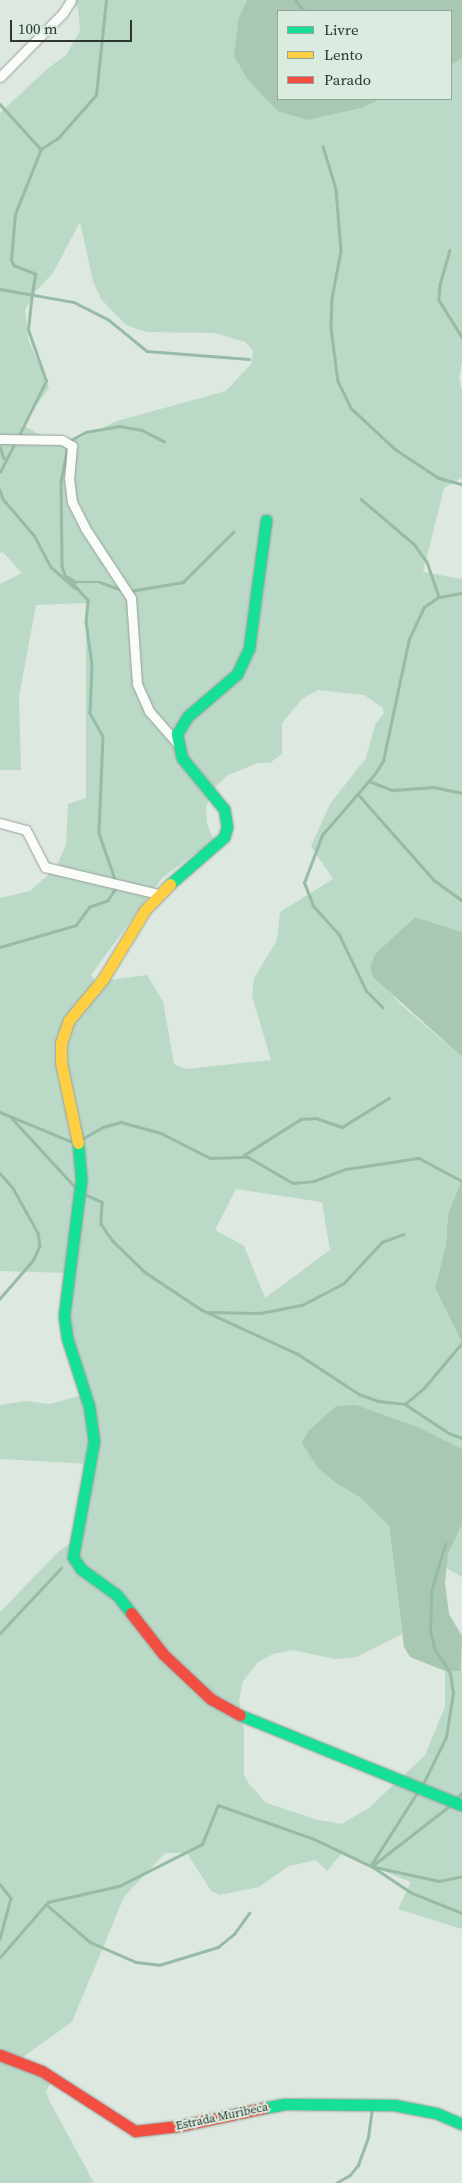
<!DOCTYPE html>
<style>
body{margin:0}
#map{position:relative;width:462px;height:2183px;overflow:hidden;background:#dde8e0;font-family:"Source Serif 4",serif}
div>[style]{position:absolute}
.green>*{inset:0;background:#bad9c6}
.forest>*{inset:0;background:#a9c8b4}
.stream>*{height:2.5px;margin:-1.25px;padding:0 1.25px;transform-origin:1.25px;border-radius:1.25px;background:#97bba4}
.roads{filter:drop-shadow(0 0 1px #98a09b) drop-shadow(0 0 1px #98a09b)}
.street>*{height:9px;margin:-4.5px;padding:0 4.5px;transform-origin:4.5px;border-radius:4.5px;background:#fafcfa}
.fast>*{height:11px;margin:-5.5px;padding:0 5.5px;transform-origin:5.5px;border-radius:5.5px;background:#16e098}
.slow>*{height:11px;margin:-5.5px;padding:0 5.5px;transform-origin:5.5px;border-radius:5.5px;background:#ffcf43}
.jam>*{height:11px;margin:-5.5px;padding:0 5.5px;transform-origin:5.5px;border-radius:5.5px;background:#f24e42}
span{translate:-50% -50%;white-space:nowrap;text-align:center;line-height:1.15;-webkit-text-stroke:4px #d9ecdf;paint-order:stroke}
.street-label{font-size:12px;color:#2e3631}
.legend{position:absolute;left:277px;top:10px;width:175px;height:90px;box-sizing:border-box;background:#d9ecdf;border:1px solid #95a399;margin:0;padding:6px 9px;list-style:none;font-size:15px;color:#2e3631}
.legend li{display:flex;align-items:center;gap:10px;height:25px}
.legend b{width:25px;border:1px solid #95a399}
.scale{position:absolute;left:10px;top:20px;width:122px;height:22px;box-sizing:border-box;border:2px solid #2e3631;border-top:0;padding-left:6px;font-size:15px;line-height:18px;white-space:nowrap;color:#2e3631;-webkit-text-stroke:4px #d9ecdf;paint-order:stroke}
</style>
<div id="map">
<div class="green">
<i style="clip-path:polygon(evenodd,72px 0,247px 0,239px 17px,278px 111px,380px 99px,451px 99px,451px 65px,462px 58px,462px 362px,459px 378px,462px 391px,462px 478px,444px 488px,423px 572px,462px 579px,462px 932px,415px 917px,375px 954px,370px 967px,399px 1003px,462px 1057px,462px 1179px,448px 1214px,446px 1244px,435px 1288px,462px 1343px,462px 1449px,420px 1428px,336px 1406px,309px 1430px,337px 1484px,360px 1497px,389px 1526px,402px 1634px,357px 1657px,335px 1659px,293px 1650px,273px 1654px,258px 1662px,243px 1681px,239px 1701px,244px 1729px,244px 1775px,249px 1784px,266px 1803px,318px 1820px,342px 1824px,369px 1808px,425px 1755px,445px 1707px,445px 1671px,462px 1670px,462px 1929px,398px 1909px,411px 1882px,341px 1854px,327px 1871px,316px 1860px,289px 1866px,259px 1887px,220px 1895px,211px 1891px,187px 1853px,165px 1853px,124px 1897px,72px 2022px,17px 2061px,52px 2080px,46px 2091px,50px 2102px,94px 2183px,0 2183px,0 1612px,58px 1552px,73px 1541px,90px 1464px,0 1459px,0 1405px,25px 1401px,50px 1404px,82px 1395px,87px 1381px,68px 1333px,70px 1273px,0 1271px,0 898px,30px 891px,56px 868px,66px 844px,68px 804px,86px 798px,86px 603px,36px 605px,19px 697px,21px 770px,0 770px,0 584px,22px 573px,3px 552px,0 553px,0 113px,47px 69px,66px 55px,80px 31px,78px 8px,72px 0,80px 222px,93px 281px,101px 299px,126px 325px,147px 332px,215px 333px,245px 342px,253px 351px,251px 364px,226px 391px,117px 421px,62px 446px,22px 425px,49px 388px,28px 339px,25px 310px,35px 292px,53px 273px,80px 222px,72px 0,318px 690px,364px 695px,382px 707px,384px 713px,375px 725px,366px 758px,330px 804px,311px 846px,333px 879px,280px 912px,277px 940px,254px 978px,252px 996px,271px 1060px,186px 1069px,174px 1064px,163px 1001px,147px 975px,96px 982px,91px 975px,163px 877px,203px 848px,216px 846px,207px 824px,206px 808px,212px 790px,228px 775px,258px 763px,270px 763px,282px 754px,282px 723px,302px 699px,318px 690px,72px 0,236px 1189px,322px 1202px,330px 1250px,265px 1298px,244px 1246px,215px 1230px,236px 1189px)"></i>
<i style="clip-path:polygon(462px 1525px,462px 1577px,446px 1568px,448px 1554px)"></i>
</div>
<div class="forest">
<i style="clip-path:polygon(247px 0,462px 0,462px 58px,451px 65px,451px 11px,278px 11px,278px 99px,380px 99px,361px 108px,307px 120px,278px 111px,248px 80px,234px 56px,239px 17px)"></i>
<i style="clip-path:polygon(415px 917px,462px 932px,462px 1057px,373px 977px,370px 967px,375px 954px)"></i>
<i style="clip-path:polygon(462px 1179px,462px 1343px,435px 1288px,446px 1244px,448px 1214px)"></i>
<i style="clip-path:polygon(356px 1405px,420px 1428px,462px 1449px,462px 1525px,448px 1554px,445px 1583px,449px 1614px,462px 1636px,461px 1671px,445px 1671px,410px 1657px,404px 1647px,389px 1526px,360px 1497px,337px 1484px,318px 1468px,302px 1443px,309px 1430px,336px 1406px)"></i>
</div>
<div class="stream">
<i style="left:295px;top:0;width:15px;rotate:48deg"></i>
<i style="left:0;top:104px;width:61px;rotate:47.7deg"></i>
<i style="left:323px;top:146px;width:45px;rotate:73.2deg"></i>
<i style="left:336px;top:189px;width:62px;rotate:85.4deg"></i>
<i style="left:341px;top:251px;width:48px;rotate:100.8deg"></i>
<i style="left:332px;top:298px;width:30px;rotate:92deg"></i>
<i style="left:331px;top:328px;width:53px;rotate:82.5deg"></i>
<i style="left:338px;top:381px;width:30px;rotate:64deg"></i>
<i style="left:351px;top:408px;width:60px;rotate:43deg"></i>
<i style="left:395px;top:449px;width:53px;rotate:33.4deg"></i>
<i style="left:439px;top:478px;width:24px;rotate:15deg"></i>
<i style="left:450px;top:250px;width:35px;rotate:106deg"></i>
<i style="left:440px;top:284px;width:16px;rotate:94deg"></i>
<i style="left:439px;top:300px;width:44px;rotate:58.1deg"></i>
<i style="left:0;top:289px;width:75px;rotate:10deg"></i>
<i style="left:74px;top:302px;width:39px;rotate:27deg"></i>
<i style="left:109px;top:320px;width:49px;rotate:39.2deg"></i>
<i style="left:147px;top:351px;width:102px;rotate:4.5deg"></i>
<i style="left:32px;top:294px;width:20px;rotate:-81deg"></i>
<i style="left:35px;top:274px;width:22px;rotate:-159deg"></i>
<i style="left:14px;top:266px;width:7px;rotate:-117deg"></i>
<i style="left:11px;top:260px;width:46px;rotate:-85deg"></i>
<i style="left:15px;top:214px;width:70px;rotate:-68.2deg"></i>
<i style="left:41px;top:149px;width:20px;rotate:-33deg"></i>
<i style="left:58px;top:138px;width:57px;rotate:-48.5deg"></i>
<i style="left:96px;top:95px;width:96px;rotate:-84deg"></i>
<i style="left:18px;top:437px;width:63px;rotate:-63.4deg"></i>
<i style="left:46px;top:381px;width:54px;rotate:-109.4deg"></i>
<i style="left:28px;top:330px;width:36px;rotate:-84deg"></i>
<i style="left:69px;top:441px;width:19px;rotate:-28deg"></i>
<i style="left:86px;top:432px;width:34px;rotate:-10deg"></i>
<i style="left:119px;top:426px;width:23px;rotate:10deg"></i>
<i style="left:142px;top:430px;width:25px;rotate:27deg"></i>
<i style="left:68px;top:446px;width:36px;rotate:101deg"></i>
<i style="left:61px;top:481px;width:85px;rotate:89.3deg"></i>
<i style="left:62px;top:566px;width:9px;rotate:72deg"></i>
<i style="left:65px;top:575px;width:34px;rotate:47deg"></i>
<i style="left:88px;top:600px;width:21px;rotate:95deg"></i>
<i style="left:86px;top:621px;width:44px;rotate:82.2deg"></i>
<i style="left:92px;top:665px;width:48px;rotate:92.4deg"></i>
<i style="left:90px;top:713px;width:26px;rotate:61deg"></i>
<i style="left:103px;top:736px;width:97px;rotate:92.4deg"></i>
<i style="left:99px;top:833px;width:52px;rotate:70.9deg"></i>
<i style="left:0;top:447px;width:12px;rotate:70deg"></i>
<i style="left:0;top:472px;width:34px;rotate:-63deg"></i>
<i style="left:0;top:490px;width:9px;rotate:72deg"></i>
<i style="left:3px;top:499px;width:48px;rotate:49.3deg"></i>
<i style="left:34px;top:535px;width:36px;rotate:62deg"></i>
<i style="left:51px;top:567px;width:32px;rotate:41deg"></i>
<i style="left:361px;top:499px;width:70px;rotate:40.3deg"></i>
<i style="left:414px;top:544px;width:22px;rotate:54deg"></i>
<i style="left:427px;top:562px;width:36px;rotate:71deg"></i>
<i style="left:68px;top:577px;width:9px;rotate:32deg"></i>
<i style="left:76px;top:582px;width:24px"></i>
<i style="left:100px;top:582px;width:23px;rotate:20deg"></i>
<i style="left:130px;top:591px;width:54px;rotate:-9.6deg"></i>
<i style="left:183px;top:582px;width:71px;rotate:-45deg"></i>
<i style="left:369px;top:781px;width:26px;rotate:21deg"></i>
<i style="left:393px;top:790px;width:41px;rotate:-4.2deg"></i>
<i style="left:434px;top:787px;width:29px;rotate:12deg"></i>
<i style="left:358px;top:794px;width:115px;rotate:48.5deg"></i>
<i style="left:434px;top:880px;width:34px;rotate:36deg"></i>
<i style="left:0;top:947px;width:79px;rotate:-16.1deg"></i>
<i style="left:76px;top:925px;width:22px;rotate:-54deg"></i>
<i style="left:89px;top:907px;width:20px;rotate:-20deg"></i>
<i style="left:108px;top:900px;width:15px;rotate:-58deg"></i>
<i style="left:383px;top:1008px;width:24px;rotate:-135deg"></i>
<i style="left:366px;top:991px;width:62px;rotate:-115.7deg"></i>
<i style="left:339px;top:935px;width:39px;rotate:-132deg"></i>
<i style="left:313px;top:906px;width:25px;rotate:-111deg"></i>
<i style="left:304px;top:883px;width:51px;rotate:-69.4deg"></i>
<i style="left:322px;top:835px;width:79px;rotate:-49.1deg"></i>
<i style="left:374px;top:775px;width:17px;rotate:-57deg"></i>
<i style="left:383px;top:761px;width:125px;rotate:-78deg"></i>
<i style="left:409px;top:639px;width:35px;rotate:-65deg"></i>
<i style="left:424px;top:607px;width:18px;rotate:-34deg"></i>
<i style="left:439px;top:597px;width:23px;rotate:-10deg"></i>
<i style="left:0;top:1112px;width:81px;rotate:22.5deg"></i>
<i style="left:11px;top:1117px;width:96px;rotate:47.5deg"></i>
<i style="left:82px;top:1139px;width:24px;rotate:-30deg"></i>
<i style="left:103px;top:1127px;width:19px;rotate:-16deg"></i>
<i style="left:121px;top:1122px;width:41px;rotate:15.4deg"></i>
<i style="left:161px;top:1133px;width:55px;rotate:27deg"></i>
<i style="left:210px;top:1158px;width:38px;rotate:-2deg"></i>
<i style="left:248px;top:1157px;width:52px;rotate:30deg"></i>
<i style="left:293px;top:1183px;width:21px;rotate:-5deg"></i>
<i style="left:314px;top:1181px;width:34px;rotate:-21deg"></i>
<i style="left:346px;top:1169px;width:74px;rotate:-8.6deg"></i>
<i style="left:419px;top:1158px;width:49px;rotate:28.1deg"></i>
<i style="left:244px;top:1155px;width:67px;rotate:-32.3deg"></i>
<i style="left:301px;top:1119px;width:15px;rotate:-4deg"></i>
<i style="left:316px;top:1118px;width:28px;rotate:19deg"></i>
<i style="left:342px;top:1127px;width:55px;rotate:-31.7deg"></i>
<i style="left:0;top:1173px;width:20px;rotate:49deg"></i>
<i style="left:13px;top:1188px;width:51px;rotate:60.9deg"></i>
<i style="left:38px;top:1233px;width:13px;rotate:81deg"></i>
<i style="left:40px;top:1246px;width:17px;rotate:115deg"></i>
<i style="left:33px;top:1261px;width:50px;rotate:131deg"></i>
<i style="left:82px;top:1193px;width:22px;rotate:24deg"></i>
<i style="left:102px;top:1202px;width:22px;rotate:93deg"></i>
<i style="left:101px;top:1224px;width:21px;rotate:55deg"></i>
<i style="left:113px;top:1241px;width:45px;rotate:44.1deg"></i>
<i style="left:145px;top:1272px;width:69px;rotate:33.7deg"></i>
<i style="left:202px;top:1310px;width:106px;rotate:24.6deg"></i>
<i style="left:298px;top:1354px;width:73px;rotate:33.3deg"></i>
<i style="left:359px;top:1394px;width:20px;rotate:20deg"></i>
<i style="left:378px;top:1401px;width:27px;rotate:6deg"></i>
<i style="left:405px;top:1404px;width:53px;rotate:33.4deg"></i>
<i style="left:449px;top:1433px;width:14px;rotate:21deg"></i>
<i style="left:209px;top:1312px;width:51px;rotate:1.1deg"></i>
<i style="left:260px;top:1313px;width:43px;rotate:-10.8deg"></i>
<i style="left:302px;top:1305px;width:47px;rotate:-27.6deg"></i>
<i style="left:344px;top:1283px;width:56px;rotate:-47.2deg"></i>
<i style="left:382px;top:1242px;width:23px;rotate:-20deg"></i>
<i style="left:405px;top:1404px;width:23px;rotate:-40deg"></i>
<i style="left:423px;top:1389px;width:60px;rotate:-49.7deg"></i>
<i style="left:0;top:1633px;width:89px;rotate:-46.8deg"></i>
<i style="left:423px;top:1784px;width:52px;rotate:-63.9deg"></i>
<i style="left:446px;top:1737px;width:45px;rotate:-81deg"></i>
<i style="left:453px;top:1693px;width:20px;rotate:-99deg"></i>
<i style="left:450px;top:1673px;width:30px;rotate:-123deg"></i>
<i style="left:434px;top:1648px;width:19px;rotate:-102deg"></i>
<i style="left:430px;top:1629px;width:37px;rotate:-88deg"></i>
<i style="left:431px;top:1592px;width:50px;rotate:-73.7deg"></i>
<i style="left:457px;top:1798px;width:7px;rotate:-45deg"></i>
<i style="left:371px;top:1865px;width:91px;rotate:-57.5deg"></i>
<i style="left:372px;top:1866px;width:101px;rotate:-37.8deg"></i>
<i style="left:375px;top:1867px;width:66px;rotate:12.3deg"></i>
<i style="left:439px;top:1881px;width:24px;rotate:-12deg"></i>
<i style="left:0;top:1884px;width:18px;rotate:52deg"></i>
<i style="left:11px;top:1898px;width:42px;rotate:105deg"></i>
<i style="left:47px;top:1905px;width:57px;rotate:40.7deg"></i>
<i style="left:90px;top:1942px;width:50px;rotate:23.5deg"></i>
<i style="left:136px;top:1962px;width:23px;rotate:7deg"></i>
<i style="left:159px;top:1965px;width:62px;rotate:-17deg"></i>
<i style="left:218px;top:1947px;width:21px;rotate:-39deg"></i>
<i style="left:234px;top:1934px;width:26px;rotate:-54deg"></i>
<i style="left:0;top:1957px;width:73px;rotate:-48.9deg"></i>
<i style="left:48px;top:1902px;width:73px;rotate:-12.7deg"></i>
<i style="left:119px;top:1886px;width:93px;rotate:-26.8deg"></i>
<i style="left:202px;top:1844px;width:42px;rotate:-67.7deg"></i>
<i style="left:218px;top:1805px;width:102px;rotate:19.5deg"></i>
<i style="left:314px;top:1839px;width:65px;rotate:25.4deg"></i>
<i style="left:373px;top:1867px;width:47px;rotate:33.7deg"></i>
<i style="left:412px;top:1893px;width:54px;rotate:21.8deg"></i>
<i style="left:336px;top:2183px;width:16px;rotate:-30deg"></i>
<i style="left:350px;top:2175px;width:13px;rotate:-51deg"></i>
<i style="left:358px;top:2165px;width:30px;rotate:-70deg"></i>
<i style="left:368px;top:2137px;width:28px;rotate:-82deg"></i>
</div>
<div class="roads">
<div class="street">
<i style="left:0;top:77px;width:90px;rotate:-45.5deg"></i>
<i style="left:63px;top:13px;width:15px;rotate:-58deg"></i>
<i style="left:0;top:439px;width:62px;rotate:0.9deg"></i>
<i style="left:62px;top:440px;width:12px;rotate:31deg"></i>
<i style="left:72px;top:446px;width:32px;rotate:95deg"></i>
<i style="left:69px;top:478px;width:24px;rotate:83deg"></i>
<i style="left:72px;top:502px;width:29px;rotate:63deg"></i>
<i style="left:85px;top:528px;width:84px;rotate:56.7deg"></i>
<i style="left:131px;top:598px;width:86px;rotate:86deg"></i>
<i style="left:137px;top:684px;width:30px;rotate:66deg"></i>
<i style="left:149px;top:711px;width:43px;rotate:48.8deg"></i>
<i style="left:0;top:823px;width:27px;rotate:15deg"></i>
<i style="left:26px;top:830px;width:42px;rotate:62.8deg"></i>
<i style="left:45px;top:867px;width:116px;rotate:13.4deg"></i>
</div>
<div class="fast">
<i style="left:170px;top:884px;width:72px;rotate:-41deg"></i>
<i style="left:224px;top:837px;width:10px;rotate:-73deg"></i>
<i style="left:227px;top:827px;width:18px;rotate:-99deg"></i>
<i style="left:224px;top:809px;width:66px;rotate:-129.5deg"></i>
<i style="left:182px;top:758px;width:25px;rotate:-102deg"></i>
<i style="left:177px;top:734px;width:21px;rotate:-59deg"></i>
<i style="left:188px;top:716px;width:65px;rotate:-40.6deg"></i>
<i style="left:237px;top:674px;width:29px;rotate:-65deg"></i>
<i style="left:249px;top:648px;width:129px;rotate:-82.4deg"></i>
<i style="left:78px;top:1143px;width:38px;rotate:85deg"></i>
<i style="left:81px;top:1181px;width:136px;rotate:97.2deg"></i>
<i style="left:64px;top:1316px;width:22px;rotate:82deg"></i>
<i style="left:67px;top:1338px;width:71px;rotate:72.1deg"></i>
<i style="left:89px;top:1406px;width:35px;rotate:82deg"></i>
<i style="left:94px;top:1441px;width:118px;rotate:100.3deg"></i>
<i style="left:73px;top:1557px;width:14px;rotate:56deg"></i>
<i style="left:81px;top:1569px;width:44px;rotate:35.8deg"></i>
<i style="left:117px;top:1595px;width:23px;rotate:52deg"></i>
<i style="left:240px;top:1715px;width:240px;rotate:22.1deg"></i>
<i style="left:264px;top:2108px;width:21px;rotate:-11deg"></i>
<i style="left:285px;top:2104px;width:109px;rotate:0.5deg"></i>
<i style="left:394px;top:2105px;width:43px;rotate:10.8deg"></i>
<i style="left:436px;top:2113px;width:28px;rotate:23deg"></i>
</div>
<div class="slow">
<i style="left:78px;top:1143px;width:83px;rotate:-101.9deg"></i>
<i style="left:61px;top:1062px;width:19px;rotate:-90deg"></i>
<i style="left:61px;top:1043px;width:24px;rotate:-71deg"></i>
<i style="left:69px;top:1020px;width:53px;rotate:-50.3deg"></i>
<i style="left:103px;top:979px;width:81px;rotate:-58.7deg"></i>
<i style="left:145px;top:910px;width:36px;rotate:-46deg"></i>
</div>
<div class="jam">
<i style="left:131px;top:1613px;width:52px;rotate:52deg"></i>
<i style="left:163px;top:1654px;width:66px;rotate:43.2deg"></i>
<i style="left:211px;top:1699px;width:33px;rotate:29deg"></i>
<i style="left:0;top:2055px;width:45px;rotate:20.9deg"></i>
<i style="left:42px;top:2071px;width:111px;rotate:32.8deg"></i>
<i style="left:135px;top:2131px;width:44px;rotate:-6.5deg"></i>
<i style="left:179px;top:2126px;width:87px;rotate:-12deg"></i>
</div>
</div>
<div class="street-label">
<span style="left:222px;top:2117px;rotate:-12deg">Estrada Muribeca</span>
</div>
<ul class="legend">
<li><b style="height:6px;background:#16e098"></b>Livre</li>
<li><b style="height:6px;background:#ffcf43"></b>Lento</li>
<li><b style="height:6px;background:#f24e42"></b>Parado</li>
</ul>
<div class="scale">100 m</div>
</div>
